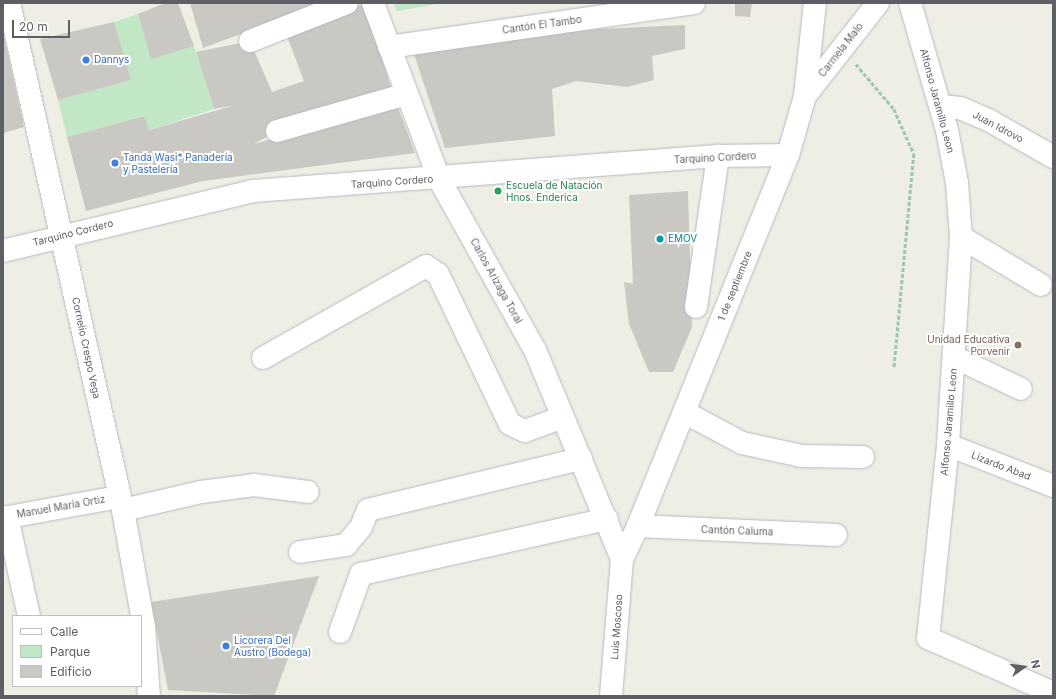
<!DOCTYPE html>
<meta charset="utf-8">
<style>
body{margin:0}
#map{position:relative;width:1056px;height:699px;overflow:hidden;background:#efeee5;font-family:Inter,sans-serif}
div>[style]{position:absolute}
.green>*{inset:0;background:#c1e7c6}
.building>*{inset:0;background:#cac8c2}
.path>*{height:2.5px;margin-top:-1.25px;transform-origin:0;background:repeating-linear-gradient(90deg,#9ac8ac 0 4px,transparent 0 6px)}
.roads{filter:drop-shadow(0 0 1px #b7b9bf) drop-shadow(0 0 1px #b7b9bf)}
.minor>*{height:22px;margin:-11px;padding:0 11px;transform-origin:11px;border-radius:11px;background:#fff}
.dots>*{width:11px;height:11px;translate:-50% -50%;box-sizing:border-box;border:2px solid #fff;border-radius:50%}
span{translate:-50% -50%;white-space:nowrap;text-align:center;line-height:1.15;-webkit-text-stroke:4px #fff;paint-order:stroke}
.street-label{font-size:10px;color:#5d5f65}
.shop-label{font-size:10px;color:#366cbe}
.left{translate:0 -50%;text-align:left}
.leisure-label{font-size:10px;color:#27864d}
.culture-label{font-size:10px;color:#0d838f}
.education-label{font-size:10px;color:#785e54}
.right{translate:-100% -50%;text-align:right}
.frame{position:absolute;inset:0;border:4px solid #5d5f65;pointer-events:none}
.legend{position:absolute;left:12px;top:615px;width:130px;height:72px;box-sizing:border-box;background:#fff;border:1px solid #bebfc1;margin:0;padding:5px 7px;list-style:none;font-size:12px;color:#5d5f65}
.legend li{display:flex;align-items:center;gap:8px;height:20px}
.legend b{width:20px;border:1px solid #bebfc1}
.north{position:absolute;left:1004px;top:647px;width:40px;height:40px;-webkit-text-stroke:3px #fff;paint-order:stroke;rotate:76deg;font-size:11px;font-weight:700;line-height:16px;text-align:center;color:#5d5f65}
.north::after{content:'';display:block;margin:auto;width:14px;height:18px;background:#5d5f65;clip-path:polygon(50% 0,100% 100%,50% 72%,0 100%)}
.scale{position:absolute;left:12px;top:20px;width:58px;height:18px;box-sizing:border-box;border:2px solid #5d5f65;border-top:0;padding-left:5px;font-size:12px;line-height:14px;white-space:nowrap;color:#5d5f65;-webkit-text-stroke:3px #fff;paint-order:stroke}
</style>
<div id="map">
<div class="green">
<i style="clip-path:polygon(394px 3px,443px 3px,397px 11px)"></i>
<i style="clip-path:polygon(138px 14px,151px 58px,194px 46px,214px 109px,149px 130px,143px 116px,67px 137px,58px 100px,131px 80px,114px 22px)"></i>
</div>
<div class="building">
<i style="clip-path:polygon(165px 3px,178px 3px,194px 46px,151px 59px,138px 14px)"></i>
<i style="clip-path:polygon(190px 3px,323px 3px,203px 48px)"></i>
<i style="clip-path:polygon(365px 3px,392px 92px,277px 131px,254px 144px,396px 102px,415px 153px,203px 181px,86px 211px,67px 137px,144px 116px,149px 130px,235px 105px,214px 109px,196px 52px,250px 41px,272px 92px,304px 81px,287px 36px)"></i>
<i style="clip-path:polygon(735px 3px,752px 3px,750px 17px,735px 16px)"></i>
<i style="clip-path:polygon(114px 22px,131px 80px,58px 100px,40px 39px)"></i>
<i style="clip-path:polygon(685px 25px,685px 49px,652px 56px,654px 80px,627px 87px,576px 81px,552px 89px,555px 136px,445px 148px,413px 51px,598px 29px)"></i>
<i style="clip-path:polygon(3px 32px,24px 127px,3px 133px)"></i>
<i style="clip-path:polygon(688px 191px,692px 327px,673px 372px,649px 372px,629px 324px,624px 282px,633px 284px,629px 195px)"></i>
<i style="clip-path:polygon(319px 576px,274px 696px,168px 690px,151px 602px)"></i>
</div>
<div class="path">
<i style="left:856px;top:64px;width:59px;rotate:49.8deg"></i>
<i style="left:894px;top:109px;width:49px;rotate:66deg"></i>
<i style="left:914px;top:154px;width:215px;rotate:95.3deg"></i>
</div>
<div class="roads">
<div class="minor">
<i style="left:9px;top:3px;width:520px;rotate:77.33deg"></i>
<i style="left:123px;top:510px;width:119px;rotate:79.8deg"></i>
<i style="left:144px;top:627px;width:69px;rotate:85.9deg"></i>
<i style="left:373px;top:3px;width:188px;rotate:69.4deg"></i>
<i style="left:439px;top:179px;width:196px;rotate:60.7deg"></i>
<i style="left:535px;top:350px;width:226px;rotate:67.4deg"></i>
<i style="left:910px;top:3px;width:132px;rotate:73.8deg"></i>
<i style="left:947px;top:130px;width:54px;rotate:79.3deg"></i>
<i style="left:957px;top:183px;width:54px;rotate:85.8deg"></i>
<i style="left:961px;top:237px;width:208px;rotate:93.6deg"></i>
<i style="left:948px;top:445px;width:194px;rotate:95.9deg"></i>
<i style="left:928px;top:638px;width:137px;rotate:23.7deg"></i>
<i style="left:250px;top:41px;width:104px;rotate:-21.4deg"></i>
<i style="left:389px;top:47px;width:308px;rotate:-8.2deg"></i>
<i style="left:805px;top:96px;width:118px;rotate:-51.9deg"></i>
<i style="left:941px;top:106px;width:19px;rotate:6deg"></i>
<i style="left:960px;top:108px;width:33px;rotate:23deg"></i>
<i style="left:990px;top:121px;width:73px;rotate:29.7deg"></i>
<i style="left:277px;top:131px;width:135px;rotate:-15.9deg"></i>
<i style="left:961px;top:237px;width:93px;rotate:31deg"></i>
<i style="left:3px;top:251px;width:257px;rotate:-13.5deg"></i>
<i style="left:253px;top:191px;width:466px;rotate:-4.3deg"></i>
<i style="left:718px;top:156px;width:70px;rotate:-0.8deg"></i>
<i style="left:696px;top:307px;width:153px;rotate:-81.7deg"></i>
<i style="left:954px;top:357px;width:74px;rotate:25.5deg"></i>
<i style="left:263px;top:358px;width:187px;rotate:-29.4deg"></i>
<i style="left:426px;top:266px;width:14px;rotate:34deg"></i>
<i style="left:438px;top:274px;width:166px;rotate:64.4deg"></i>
<i style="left:510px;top:424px;width:17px;rotate:25deg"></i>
<i style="left:525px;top:431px;width:40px;rotate:-20.2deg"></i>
<i style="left:684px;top:412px;width:66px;rotate:28.1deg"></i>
<i style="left:742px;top:443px;width:61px;rotate:12.2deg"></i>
<i style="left:802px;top:456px;width:61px;rotate:0.9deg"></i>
<i style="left:948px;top:445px;width:113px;rotate:21.3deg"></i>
<i style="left:123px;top:510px;width:80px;rotate:-13deg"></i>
<i style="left:201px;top:492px;width:53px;rotate:-7.5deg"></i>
<i style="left:254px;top:485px;width:54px;rotate:7.4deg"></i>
<i style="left:7px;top:517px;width:101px;rotate:77.5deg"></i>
<i style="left:3px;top:518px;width:118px;rotate:-10.3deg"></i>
<i style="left:638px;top:526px;width:198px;rotate:2.6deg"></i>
<i style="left:300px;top:552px;width:47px;rotate:-8.7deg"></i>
<i style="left:346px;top:545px;width:23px;rotate:-50deg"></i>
<i style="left:361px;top:527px;width:18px;rotate:-68deg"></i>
<i style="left:368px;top:510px;width:219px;rotate:-13.5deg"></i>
<i style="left:340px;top:632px;width:62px;rotate:-70.1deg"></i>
<i style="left:361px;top:574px;width:252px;rotate:-12.6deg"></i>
<i style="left:611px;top:696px;width:137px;rotate:-85.4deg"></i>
<i style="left:622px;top:559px;width:37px;rotate:-64deg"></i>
<i style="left:638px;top:526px;width:400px;rotate:-68deg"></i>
<i style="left:788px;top:155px;width:61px;rotate:-73.9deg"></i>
<i style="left:805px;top:96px;width:94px;rotate:-83.9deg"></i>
</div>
</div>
<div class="dots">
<i style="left:86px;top:60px;background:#3f7fe0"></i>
<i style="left:115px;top:163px;background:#3f7fe0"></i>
<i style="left:498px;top:191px;background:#2e9e5b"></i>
<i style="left:660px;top:239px;background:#0f9aa8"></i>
<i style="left:1018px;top:345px;background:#8d6e63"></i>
<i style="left:226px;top:646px;background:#3f7fe0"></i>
</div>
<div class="street-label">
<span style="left:542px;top:25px;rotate:-8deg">Cantón El Tambo</span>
<span style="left:841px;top:50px;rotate:-52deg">Carmela Malo</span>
<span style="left:937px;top:101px;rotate:75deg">Alfonso Jaramillo Leon</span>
<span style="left:998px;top:127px;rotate:28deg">Juan Idrovo</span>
<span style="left:715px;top:158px;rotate:-3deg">Tarquino Cordero</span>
<span style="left:392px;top:182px;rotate:-4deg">Tarquino Cordero</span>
<span style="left:73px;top:233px;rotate:-14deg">Tarquino Cordero</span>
<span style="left:496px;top:281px;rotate:61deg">Carlos Arízaga Toral</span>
<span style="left:735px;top:286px;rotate:-68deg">1 de septiembre</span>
<span style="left:86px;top:348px;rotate:78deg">Cornelio Crespo Vega</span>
<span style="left:949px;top:422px;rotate:-85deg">Alfonso Jaramillo Leon</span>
<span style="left:1001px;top:466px;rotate:21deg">Lizardo Abad</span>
<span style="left:61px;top:507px;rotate:-10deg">Manuel María Ortiz</span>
<span style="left:737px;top:531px;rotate:2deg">Cantón Caluma</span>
<span style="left:617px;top:627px;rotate:-86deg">Luis Moscoso</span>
</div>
<div class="shop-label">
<span class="left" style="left:94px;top:60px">Dannys</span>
<span class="left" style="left:123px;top:163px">Tanda Wasi* Panadería<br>y Pastelería</span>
<span class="left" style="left:234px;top:646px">Licorera Del<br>Austro (Bodega)</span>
</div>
<div class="leisure-label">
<span class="left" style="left:506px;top:191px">Escuela de Natación<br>Hnos. Enderica</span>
</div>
<div class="culture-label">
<span class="left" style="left:668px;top:239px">EMOV</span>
</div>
<div class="education-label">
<span class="right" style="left:1010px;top:345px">Unidad Educativa<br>Porvenir</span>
</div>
<div class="frame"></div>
<ul class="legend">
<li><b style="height:5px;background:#fff"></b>Calle</li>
<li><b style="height:11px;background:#c1e7c6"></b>Parque</li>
<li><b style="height:11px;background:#cac8c2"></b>Edificio</li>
</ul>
<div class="north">N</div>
<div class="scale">20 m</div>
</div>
